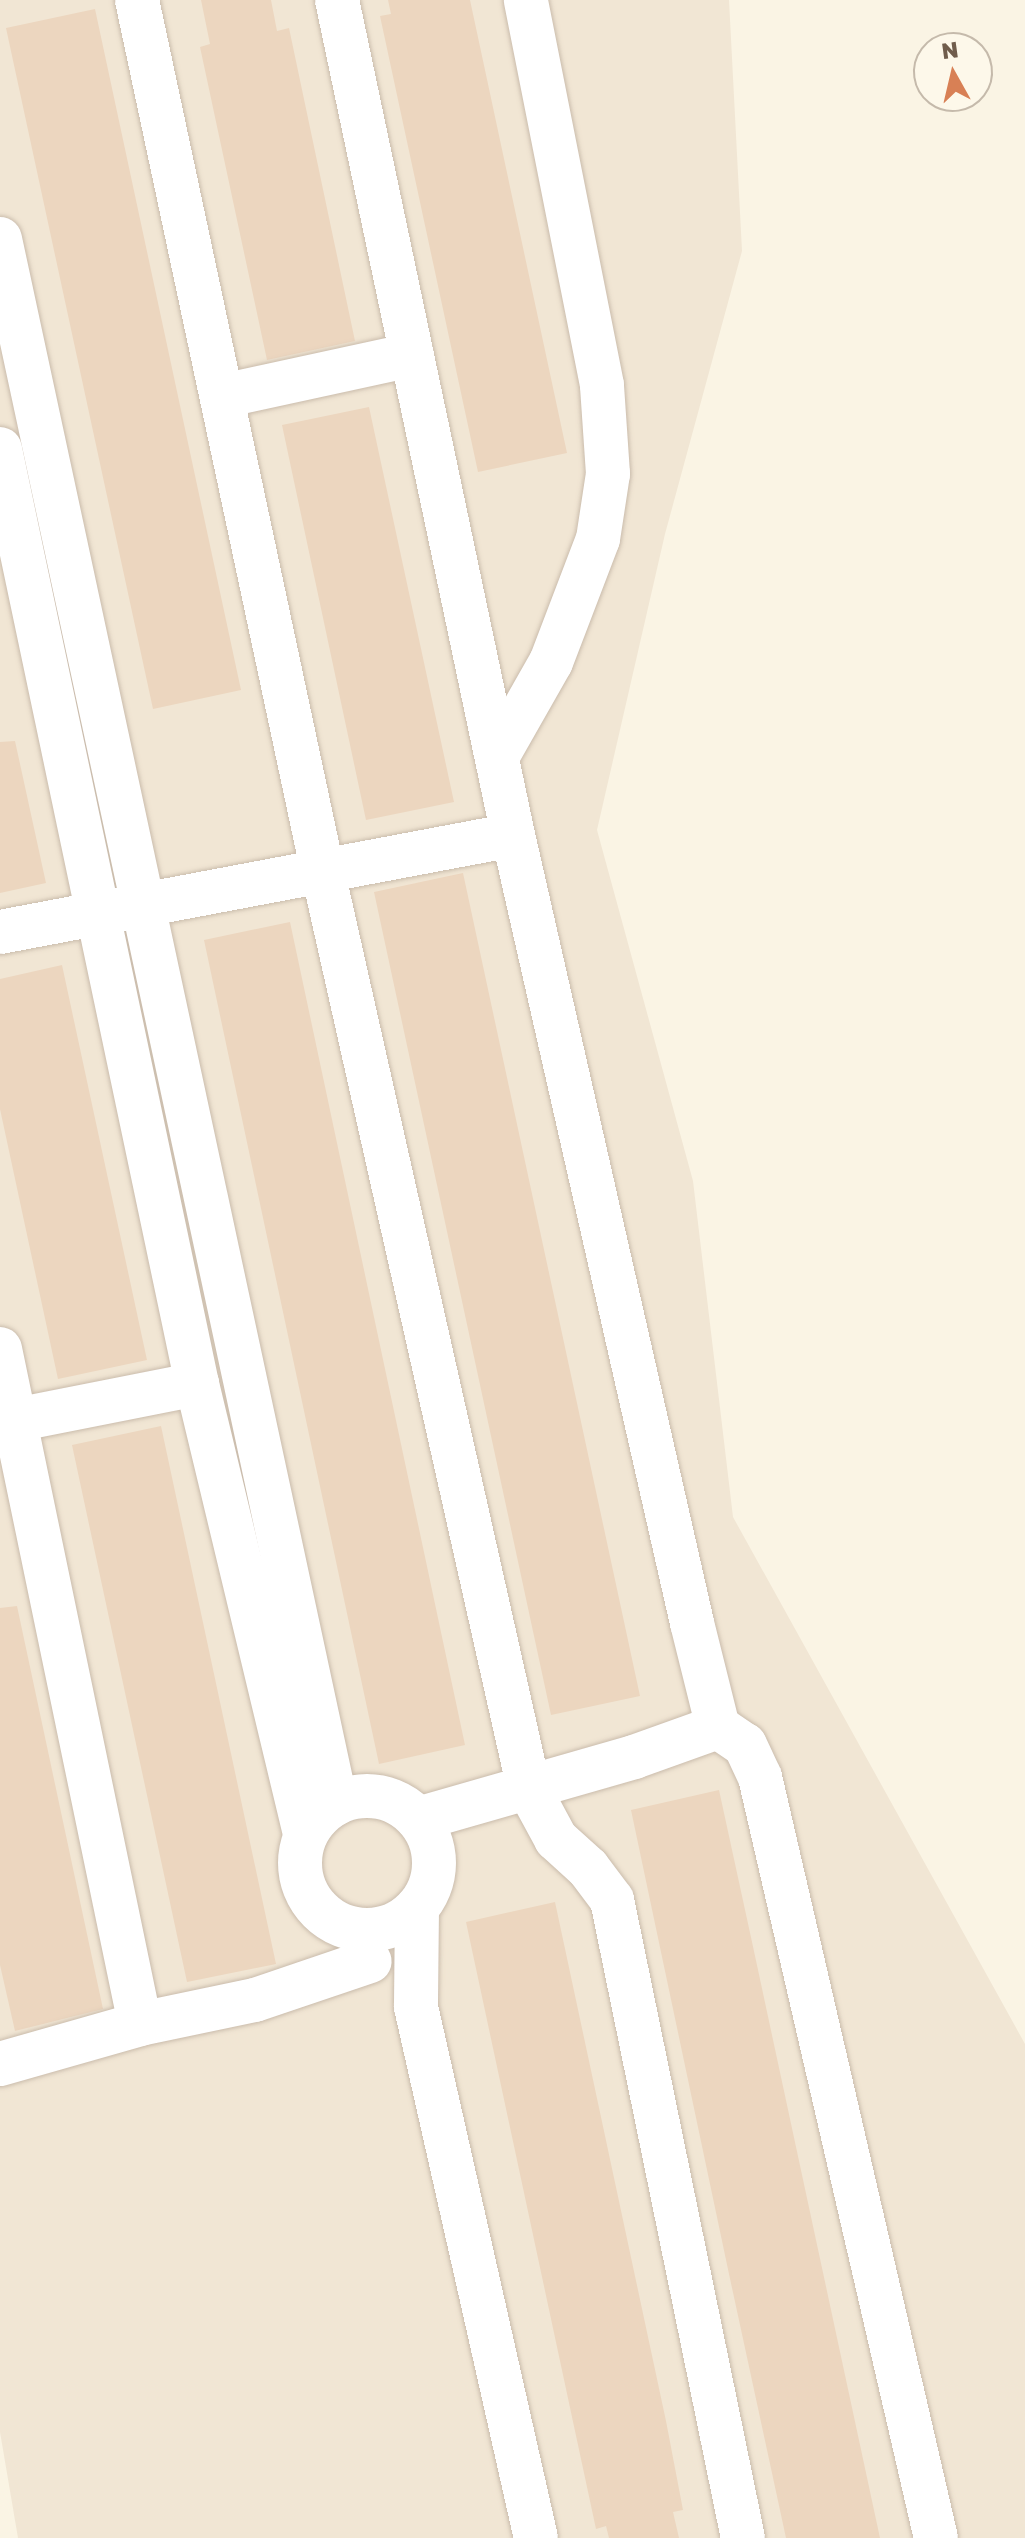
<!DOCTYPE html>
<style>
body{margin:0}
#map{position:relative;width:1025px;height:2538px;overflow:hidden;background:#faf4e4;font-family:"Golos Text",sans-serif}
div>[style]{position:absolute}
.residential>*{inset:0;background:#f1e6d4}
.building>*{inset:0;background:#ecd6bf}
.roads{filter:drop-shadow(0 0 2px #cabcac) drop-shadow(0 0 2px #cabcac)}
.street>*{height:44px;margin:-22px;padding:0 22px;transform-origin:22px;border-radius:22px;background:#fff}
.street>.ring{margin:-22px;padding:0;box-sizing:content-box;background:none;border:44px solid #fff;border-radius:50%}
span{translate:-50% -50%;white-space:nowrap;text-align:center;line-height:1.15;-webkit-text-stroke:6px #fdf8ea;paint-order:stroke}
.north{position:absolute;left:913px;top:32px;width:80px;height:80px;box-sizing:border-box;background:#fdf8ea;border:2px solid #c5baab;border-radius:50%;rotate:352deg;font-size:22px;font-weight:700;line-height:32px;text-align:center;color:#705d4c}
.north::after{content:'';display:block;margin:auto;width:28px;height:36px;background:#d88055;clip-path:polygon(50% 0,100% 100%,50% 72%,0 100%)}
</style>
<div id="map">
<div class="residential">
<i style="clip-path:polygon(0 0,729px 0,742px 251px,665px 534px,597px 830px,693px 1181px,733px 1517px,1025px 2044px,1025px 2538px,18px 2538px,0 2432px)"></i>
</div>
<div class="building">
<i style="clip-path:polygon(201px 0,271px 0,277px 31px,289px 28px,355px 341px,267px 360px,200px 47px,210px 44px)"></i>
<i style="clip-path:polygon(388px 0,470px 0,567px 453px,478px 472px,380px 16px,391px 14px)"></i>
<i style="clip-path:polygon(95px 9px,241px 690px,153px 709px,6px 28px)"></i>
<i style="clip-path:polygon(369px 407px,454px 802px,366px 820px,282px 425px)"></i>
<i style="clip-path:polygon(15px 741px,46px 883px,0 893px,0 742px)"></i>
<i style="clip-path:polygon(463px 873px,640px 1696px,551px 1715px,374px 892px)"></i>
<i style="clip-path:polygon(290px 922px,465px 1745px,379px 1764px,204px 940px)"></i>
<i style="clip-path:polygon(62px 965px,147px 1360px,58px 1379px,0 1109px,0 979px)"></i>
<i style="clip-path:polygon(161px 1426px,276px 1964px,187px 1982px,72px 1445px)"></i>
<i style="clip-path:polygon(17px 1606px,103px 2009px,15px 2031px,0 1965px,0 1608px)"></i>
<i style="clip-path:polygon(719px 1790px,752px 1942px,880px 2538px,786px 2538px,729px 2274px,631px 1810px)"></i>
<i style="clip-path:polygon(555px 1902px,666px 2421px,683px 2510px,673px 2512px,679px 2538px,609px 2538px,606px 2526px,596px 2529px,466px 1922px)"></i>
</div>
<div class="roads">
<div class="street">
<i style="left:137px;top:0;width:887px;rotate:77.97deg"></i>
<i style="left:322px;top:868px;width:944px;rotate:77.33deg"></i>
<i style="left:529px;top:1789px;width:57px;rotate:61.6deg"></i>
<i style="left:556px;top:1839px;width:43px;rotate:42.2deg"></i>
<i style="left:588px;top:1868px;width:40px;rotate:53deg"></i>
<i style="left:612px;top:1900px;width:651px;rotate:78.4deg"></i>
<i style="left:337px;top:0;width:853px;rotate:78.1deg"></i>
<i style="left:513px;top:835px;width:808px;rotate:77.2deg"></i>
<i style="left:692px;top:1623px;width:107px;rotate:76deg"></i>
<i style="left:718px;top:1727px;width:32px;rotate:34deg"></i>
<i style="left:745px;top:1745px;width:35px;rotate:65deg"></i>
<i style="left:760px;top:1777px;width:781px;rotate:76.98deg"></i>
<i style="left:0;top:239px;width:1600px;rotate:77.88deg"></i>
<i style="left:222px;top:396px;width:194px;rotate:-12.2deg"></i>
<i style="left:0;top:449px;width:956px;rotate:78.1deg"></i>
<i style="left:197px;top:1384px;width:464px;rotate:76.5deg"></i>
<i style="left:497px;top:757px;width:109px;rotate:-60.4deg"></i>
<i style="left:551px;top:662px;width:132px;rotate:-69.1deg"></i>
<i style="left:598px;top:539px;width:66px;rotate:-81.3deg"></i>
<i style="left:608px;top:474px;width:89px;rotate:-93.9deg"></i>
<i style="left:602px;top:385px;width:392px;rotate:-101.2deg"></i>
<i style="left:0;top:932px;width:522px;rotate:-10.71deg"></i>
<i style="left:0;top:1349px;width:689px;rotate:78.28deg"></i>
<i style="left:0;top:1423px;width:201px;rotate:-11.2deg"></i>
<i class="ring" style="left:300px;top:1796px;width:90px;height:90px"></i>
<i style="left:418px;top:1819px;width:225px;rotate:-16deg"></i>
<i style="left:634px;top:1757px;width:89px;rotate:-19.7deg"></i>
<i style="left:417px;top:1908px;width:99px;rotate:90.6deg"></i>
<i style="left:416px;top:2007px;width:544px;rotate:77.27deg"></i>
<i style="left:0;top:2064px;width:146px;rotate:-15.9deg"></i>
<i style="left:140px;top:2024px;width:117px;rotate:-11.8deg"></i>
<i style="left:255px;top:2000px;width:121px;rotate:-18.7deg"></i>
</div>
</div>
<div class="north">N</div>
</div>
